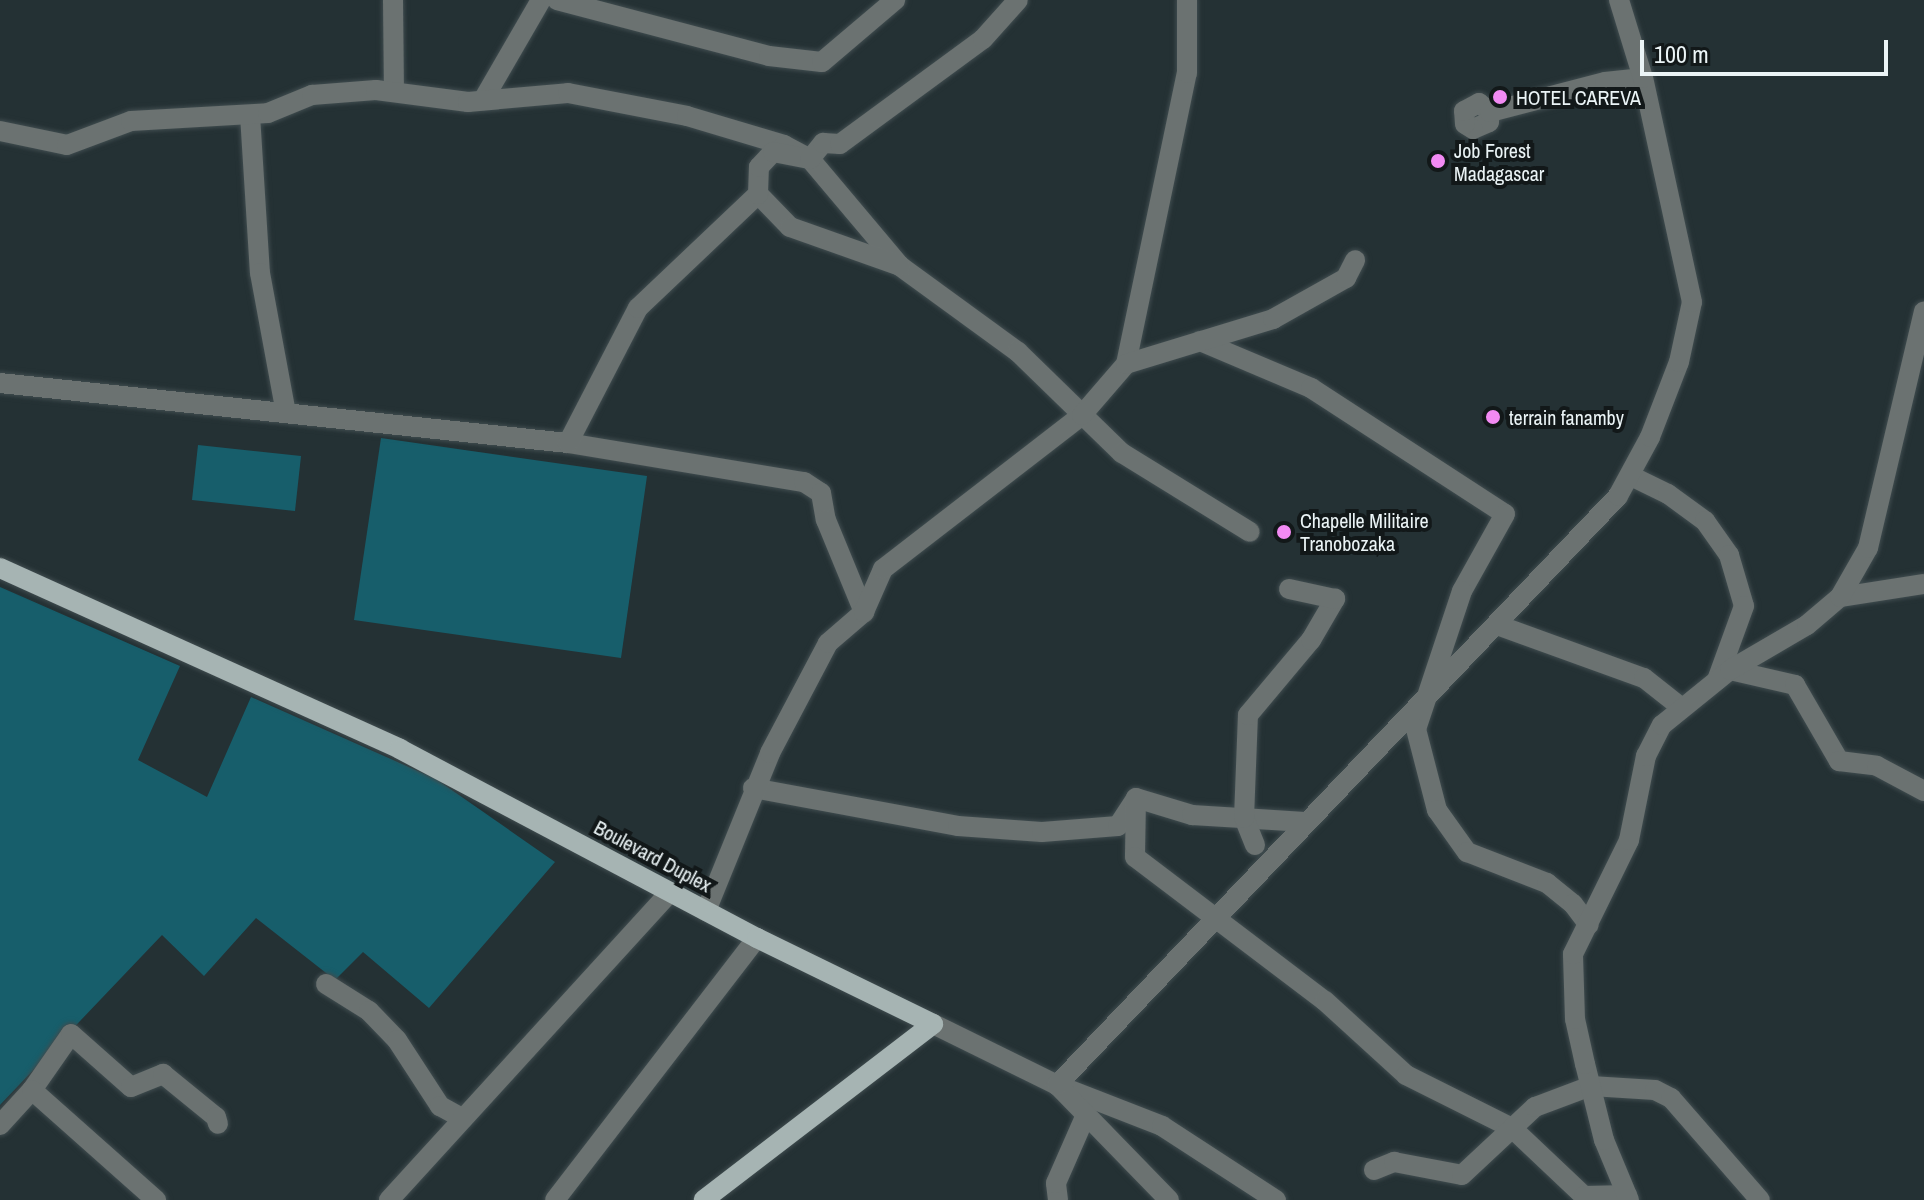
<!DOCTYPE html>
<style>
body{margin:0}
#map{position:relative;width:1924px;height:1200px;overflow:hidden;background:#243134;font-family:"Archivo Narrow",sans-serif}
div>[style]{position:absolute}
.green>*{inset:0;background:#175e6b}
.roads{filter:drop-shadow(0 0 2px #404c4f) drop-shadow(0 0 2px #404c4f)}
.minor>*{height:20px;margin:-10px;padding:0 10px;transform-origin:10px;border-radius:10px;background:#6b7271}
.major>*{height:20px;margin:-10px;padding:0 10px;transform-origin:10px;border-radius:10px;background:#a6b4b3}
.dots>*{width:22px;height:22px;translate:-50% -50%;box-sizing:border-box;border:4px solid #121819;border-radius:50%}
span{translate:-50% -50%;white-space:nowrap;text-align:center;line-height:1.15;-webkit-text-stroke:8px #121819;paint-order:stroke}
.poi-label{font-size:20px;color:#ebf4f6}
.left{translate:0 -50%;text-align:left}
.street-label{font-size:20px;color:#ebf4f6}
.scale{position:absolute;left:1640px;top:40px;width:248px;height:36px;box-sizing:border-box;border:4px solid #ebf4f6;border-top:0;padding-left:10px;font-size:24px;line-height:28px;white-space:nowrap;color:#ebf4f6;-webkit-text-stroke:6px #121819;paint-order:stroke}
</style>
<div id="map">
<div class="green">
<i style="clip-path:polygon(381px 438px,647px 476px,621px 658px,354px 620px)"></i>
<i style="clip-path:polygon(198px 445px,301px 456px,295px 511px,192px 500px)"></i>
<i style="clip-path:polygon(0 587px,180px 666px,138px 760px,207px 797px,251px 697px,436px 779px,555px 862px,429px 1008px,363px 952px,335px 980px,256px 918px,204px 976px,162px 935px,0 1105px)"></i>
</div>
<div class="roads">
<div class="minor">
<i style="left:393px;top:0;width:92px;rotate:89.4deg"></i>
<i style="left:557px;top:0;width:219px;rotate:14.8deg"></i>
<i style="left:769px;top:56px;width:53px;rotate:6.5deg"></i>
<i style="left:822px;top:62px;width:96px;rotate:-40.3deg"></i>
<i style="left:483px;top:100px;width:116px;rotate:-59.9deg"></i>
<i style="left:1479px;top:103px;width:14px;rotate:39deg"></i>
<i style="left:1490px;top:112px;width:10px;rotate:96deg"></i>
<i style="left:1489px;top:122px;width:17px;rotate:156deg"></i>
<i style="left:1473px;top:129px;width:9px;rotate:-148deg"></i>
<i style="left:1465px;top:124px;width:13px;rotate:-94deg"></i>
<i style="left:1464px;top:111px;width:17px;rotate:-28deg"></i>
<i style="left:1490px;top:112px;width:119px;rotate:-14.6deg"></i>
<i style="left:1605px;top:82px;width:38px;rotate:-6deg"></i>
<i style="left:250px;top:115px;width:158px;rotate:86.4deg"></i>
<i style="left:260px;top:273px;width:142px;rotate:79.5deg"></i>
<i style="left:0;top:131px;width:68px;rotate:11.8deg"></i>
<i style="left:67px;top:145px;width:68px;rotate:-20.6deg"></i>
<i style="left:131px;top:121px;width:137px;rotate:-3.3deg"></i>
<i style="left:268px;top:113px;width:48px;rotate:-22.2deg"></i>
<i style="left:312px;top:95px;width:64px;rotate:-4.5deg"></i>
<i style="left:376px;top:90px;width:93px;rotate:7.4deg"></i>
<i style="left:468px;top:102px;width:100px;rotate:-5.1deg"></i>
<i style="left:568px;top:93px;width:121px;rotate:10.9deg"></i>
<i style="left:687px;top:116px;width:101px;rotate:16.6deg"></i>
<i style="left:784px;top:145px;width:30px;rotate:28deg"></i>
<i style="left:810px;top:159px;width:140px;rotate:49.9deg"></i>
<i style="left:900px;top:266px;width:146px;rotate:36.1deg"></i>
<i style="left:1018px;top:352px;width:145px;rotate:44.2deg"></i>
<i style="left:1122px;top:453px;width:150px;rotate:31.7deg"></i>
<i style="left:758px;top:194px;width:46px;rotate:45.9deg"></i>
<i style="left:790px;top:227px;width:117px;rotate:19.5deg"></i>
<i style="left:1200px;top:341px;width:121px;rotate:22.9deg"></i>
<i style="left:1311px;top:388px;width:231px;rotate:33deg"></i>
<i style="left:1505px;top:514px;width:88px;rotate:119.2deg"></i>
<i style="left:1462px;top:591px;width:145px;rotate:108.4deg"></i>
<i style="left:1416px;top:729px;width:84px;rotate:75.5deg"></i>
<i style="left:1437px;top:810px;width:52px;rotate:54.5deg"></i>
<i style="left:1467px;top:852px;width:86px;rotate:21.2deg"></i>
<i style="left:1547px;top:883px;width:33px;rotate:39deg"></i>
<i style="left:1573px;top:904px;width:26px;rotate:53deg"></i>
<i style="left:1126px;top:364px;width:297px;rotate:-78.2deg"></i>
<i style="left:1187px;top:73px;width:73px;rotate:-90deg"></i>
<i style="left:0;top:383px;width:571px;rotate:6.03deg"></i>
<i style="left:568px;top:443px;width:239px;rotate:9.4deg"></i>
<i style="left:804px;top:482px;width:20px;rotate:33deg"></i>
<i style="left:821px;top:493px;width:27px;rotate:80deg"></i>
<i style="left:826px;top:520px;width:100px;rotate:67.6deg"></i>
<i style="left:568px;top:443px;width:152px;rotate:-62.6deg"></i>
<i style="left:638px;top:308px;width:166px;rotate:-43.5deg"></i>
<i style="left:758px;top:194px;width:27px;rotate:-88deg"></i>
<i style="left:759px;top:167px;width:21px;rotate:-47deg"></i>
<i style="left:773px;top:152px;width:38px;rotate:11deg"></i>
<i style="left:810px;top:159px;width:21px;rotate:-51deg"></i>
<i style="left:823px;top:143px;width:17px;rotate:3deg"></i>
<i style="left:840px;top:144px;width:177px;rotate:-36.3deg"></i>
<i style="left:983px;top:39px;width:52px;rotate:-48.1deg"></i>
<i style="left:1631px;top:476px;width:41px;rotate:25.9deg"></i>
<i style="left:1668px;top:494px;width:46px;rotate:36.1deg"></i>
<i style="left:1705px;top:521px;width:42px;rotate:54.8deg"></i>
<i style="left:1729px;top:555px;width:53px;rotate:73.6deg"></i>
<i style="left:1744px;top:606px;width:79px;rotate:110deg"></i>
<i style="left:1840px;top:597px;width:85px;rotate:-8.8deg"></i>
<i style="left:1500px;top:626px;width:153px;rotate:19.9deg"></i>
<i style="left:1644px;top:678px;width:48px;rotate:38.3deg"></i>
<i style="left:1730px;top:670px;width:67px;rotate:13deg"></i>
<i style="left:1795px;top:685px;width:88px;rotate:59.9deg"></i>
<i style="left:1839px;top:761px;width:38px;rotate:7deg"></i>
<i style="left:1877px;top:766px;width:53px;rotate:28deg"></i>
<i style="left:753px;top:788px;width:208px;rotate:10.5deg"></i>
<i style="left:958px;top:826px;width:84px;rotate:4.1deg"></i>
<i style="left:1042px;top:832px;width:76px;rotate:-4.5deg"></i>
<i style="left:1118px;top:826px;width:33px;rotate:-57deg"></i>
<i style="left:1136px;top:798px;width:59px;rotate:16.9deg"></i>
<i style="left:1192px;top:815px;width:113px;rotate:3.5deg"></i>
<i style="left:1136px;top:798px;width:59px;rotate:91deg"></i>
<i style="left:1135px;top:857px;width:238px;rotate:37.2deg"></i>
<i style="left:1325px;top:1001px;width:110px;rotate:42.4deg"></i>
<i style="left:1406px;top:1075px;width:119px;rotate:26.6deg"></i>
<i style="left:1512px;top:1128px;width:99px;rotate:43.4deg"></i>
<i style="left:1584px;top:1196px;width:43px;rotate:-1.3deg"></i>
<i style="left:1255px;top:845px;width:29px;rotate:-112deg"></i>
<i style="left:1244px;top:818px;width:103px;rotate:-87.8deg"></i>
<i style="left:1248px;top:715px;width:98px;rotate:-50deg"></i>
<i style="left:1311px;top:640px;width:48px;rotate:-59.7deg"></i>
<i style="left:1335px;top:599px;width:47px;rotate:-167.7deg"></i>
<i style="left:706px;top:911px;width:170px;rotate:-67.9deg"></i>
<i style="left:770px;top:753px;width:124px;rotate:-62.2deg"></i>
<i style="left:828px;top:643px;width:48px;rotate:-40.7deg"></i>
<i style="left:864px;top:612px;width:47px;rotate:-66.2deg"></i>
<i style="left:883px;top:569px;width:252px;rotate:-37.7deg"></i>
<i style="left:1082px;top:415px;width:67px;rotate:-49.2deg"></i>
<i style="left:1126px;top:364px;width:154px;rotate:-17deg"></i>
<i style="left:1273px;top:319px;width:84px;rotate:-29.3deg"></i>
<i style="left:1346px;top:278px;width:20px;rotate:-63deg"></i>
<i style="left:326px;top:984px;width:51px;rotate:32.1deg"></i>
<i style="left:369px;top:1011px;width:40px;rotate:46deg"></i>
<i style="left:397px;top:1040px;width:79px;rotate:56.9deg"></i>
<i style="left:440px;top:1106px;width:25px;rotate:29deg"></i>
<i style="left:933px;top:1024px;width:138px;rotate:26.2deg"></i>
<i style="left:1057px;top:1085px;width:113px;rotate:21.3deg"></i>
<i style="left:1162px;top:1126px;width:136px;rotate:33deg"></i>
<i style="left:32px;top:1090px;width:68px;rotate:-55.1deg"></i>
<i style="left:71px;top:1034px;width:80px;rotate:41.5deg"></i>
<i style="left:131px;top:1087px;width:35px;rotate:-22deg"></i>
<i style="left:163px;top:1074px;width:68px;rotate:39.1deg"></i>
<i style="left:216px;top:1117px;width:7px;rotate:74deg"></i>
<i style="left:0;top:1125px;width:47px;rotate:-47.6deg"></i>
<i style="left:32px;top:1090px;width:166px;rotate:41.6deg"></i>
<i style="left:1374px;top:1170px;width:22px;rotate:-22deg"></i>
<i style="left:1394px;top:1162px;width:69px;rotate:10.8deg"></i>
<i style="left:1462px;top:1175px;width:100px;rotate:-43deg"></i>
<i style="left:1535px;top:1107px;width:60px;rotate:-20.6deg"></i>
<i style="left:1591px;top:1086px;width:64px;rotate:3.6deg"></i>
<i style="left:1655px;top:1090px;width:18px;rotate:27deg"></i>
<i style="left:1671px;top:1098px;width:135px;rotate:48.9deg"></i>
<i style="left:389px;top:1200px;width:417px;rotate:-47.6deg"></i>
<i style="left:555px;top:1200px;width:331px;rotate:-52.4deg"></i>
<i style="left:1058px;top:1200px;width:17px;rotate:-97deg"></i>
<i style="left:1056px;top:1183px;width:72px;rotate:-66.3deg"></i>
<i style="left:1169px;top:1200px;width:161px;rotate:-134.2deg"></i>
<i style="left:1057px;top:1085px;width:813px;rotate:-46.39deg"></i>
<i style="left:1618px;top:496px;width:67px;rotate:-61.5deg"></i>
<i style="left:1650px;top:437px;width:80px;rotate:-68.9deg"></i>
<i style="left:1679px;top:362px;width:61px;rotate:-77.8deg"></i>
<i style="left:1692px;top:302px;width:229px;rotate:-102.3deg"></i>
<i style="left:1643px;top:78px;width:82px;rotate:-107.1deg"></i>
<i style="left:1629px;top:1200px;width:65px;rotate:-112.6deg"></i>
<i style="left:1604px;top:1140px;width:78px;rotate:-104deg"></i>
<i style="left:1585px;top:1064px;width:46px;rotate:-102.5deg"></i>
<i style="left:1575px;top:1019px;width:65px;rotate:-91.8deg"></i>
<i style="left:1573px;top:954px;width:127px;rotate:-63.8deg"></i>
<i style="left:1629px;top:840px;width:86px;rotate:-78.6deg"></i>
<i style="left:1646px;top:756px;width:35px;rotate:-63deg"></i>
<i style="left:1662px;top:725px;width:87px;rotate:-39deg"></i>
<i style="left:1730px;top:670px;width:89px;rotate:-30.3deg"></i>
<i style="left:1807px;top:625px;width:43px;rotate:-40.3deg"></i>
<i style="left:1840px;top:597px;width:56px;rotate:-60.3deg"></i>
<i style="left:1868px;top:548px;width:243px;rotate:-76.7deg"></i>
</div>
<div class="major">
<i style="left:0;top:568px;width:439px;rotate:24.3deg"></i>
<i style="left:400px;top:749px;width:404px;rotate:27.9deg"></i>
<i style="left:757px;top:938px;width:196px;rotate:26deg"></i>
<i style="left:933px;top:1024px;width:289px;rotate:142.5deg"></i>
</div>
</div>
<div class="dots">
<i style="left:1500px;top:97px;background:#f28af3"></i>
<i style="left:1438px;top:161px;background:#f28af3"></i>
<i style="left:1493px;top:417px;background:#f28af3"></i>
<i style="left:1284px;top:532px;background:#f28af3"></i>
</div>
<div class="poi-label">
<span class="left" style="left:1516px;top:97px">HOTEL CAREVA</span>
<span class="left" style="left:1454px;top:162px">Job Forest<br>Madagascar</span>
<span class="left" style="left:1509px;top:417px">terrain fanamby</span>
<span class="left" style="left:1300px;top:532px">Chapelle Militaire<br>Tranobozaka</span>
</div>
<div class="street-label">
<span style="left:653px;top:856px;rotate:28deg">Boulevard Duplex</span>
</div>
<div class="scale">100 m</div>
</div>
